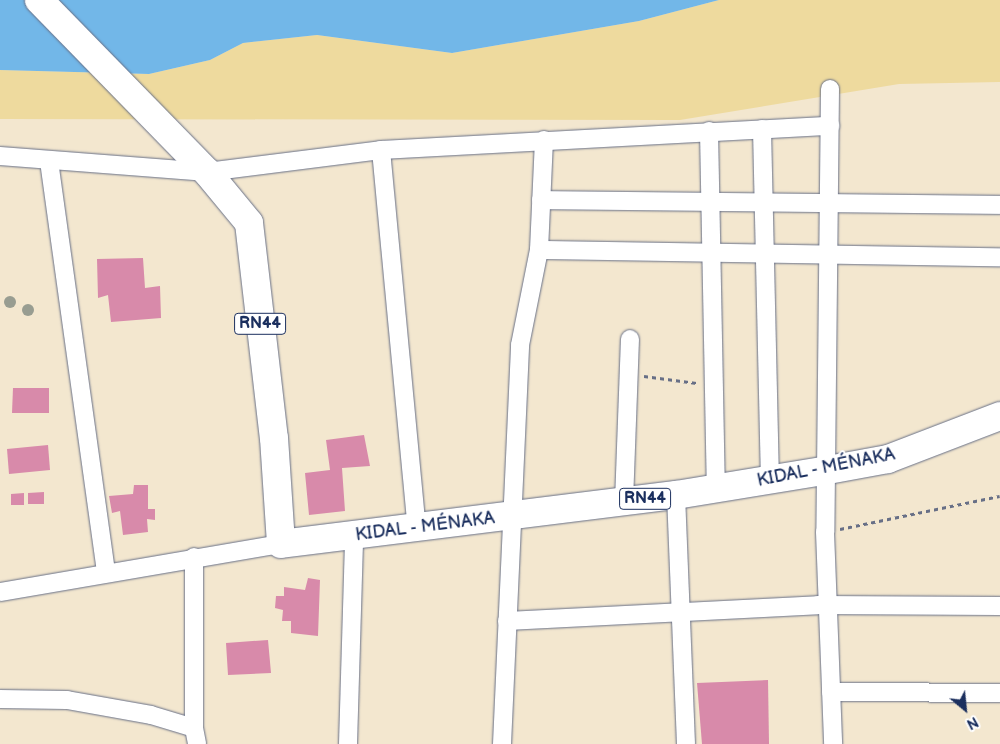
<!DOCTYPE html>
<meta charset="utf-8">
<style>
body{margin:0}
#map{position:relative;width:1000px;height:744px;overflow:hidden;background:#f3e7cf;font-family:"Balsamiq Sans",sans-serif}
div>[style]{position:absolute}
.sand>*{inset:0;background:#eeda9e}
.water>*{inset:0;background:#72b7e8}
.building>*{inset:0;background:#d88aaa}
.path>*{height:3px;margin-top:-1.5px;transform-origin:0;background:repeating-linear-gradient(90deg,#676f86 0 4px,transparent 0 8px)}
.roads{filter:drop-shadow(0 0 1px #676f86) drop-shadow(0 0 1px #676f86)}
.street>*{height:18px;margin:-9px;padding:0 9px;transform-origin:9px;border-radius:9px;background:#fff}
.primary>*{height:28px;margin:-14px;padding:0 14px;transform-origin:14px;border-radius:14px;background:#fff}
.trees>*{width:12px;height:12px;margin:-6px;border-radius:50%;background:#989d91}
span{translate:-50% -50%;white-space:nowrap;text-align:center;line-height:1.15;-webkit-text-stroke:4px #fff;paint-order:stroke}
.shield-label span{padding:1px 4px;background:#fff;border:1px solid;border-radius:4px;-webkit-text-stroke-width:0}
.shield-label{font-size:16px;color:#1b2f5e;font-weight:700}
.street-label{font-size:18px;color:#1b2f5e}
.north{position:absolute;left:940px;top:684px;width:50px;height:50px;-webkit-text-stroke:4px #fff;paint-order:stroke;rotate:152deg;font-size:14px;font-weight:700;line-height:20px;text-align:center;color:#1b2f5e}
.north::after{content:'';display:block;margin:auto;width:18px;height:22px;background:#1b2f5e;clip-path:polygon(50% 0,100% 100%,50% 72%,0 100%)}
</style>
<div id="map">
<div class="sand">
<i style="clip-path:polygon(719px 0,1000px 0,1000px 82px,899px 84px,680px 120px,0 119px,0 70px,149px 74px,210px 60px,243px 43px,317px 35px,452px 53px,639px 21px)"></i>
</div>
<div class="water">
<i style="clip-path:polygon(0 0,719px 0,639px 21px,452px 53px,317px 35px,243px 43px,210px 60px,149px 74px,0 70px)"></i>
</div>
<div class="building">
<i style="clip-path:polygon(143px 258px,145px 288px,160px 286px,161px 318px,111px 322px,108px 295px,98px 298px,97px 259px)"></i>
<i style="clip-path:polygon(13px 388px,49px 388px,49px 413px,12px 413px)"></i>
<i style="clip-path:polygon(364px 435px,370px 466px,342px 468px,345px 511px,309px 515px,305px 473px,330px 470px,326px 440px)"></i>
<i style="clip-path:polygon(48px 445px,50px 470px,9px 474px,7px 449px)"></i>
<i style="clip-path:polygon(134px 485px,148px 485px,148px 509px,155px 509px,155px 520px,147px 519px,148px 532px,123px 535px,120px 511px,112px 513px,109px 496px,133px 494px)"></i>
<i style="clip-path:polygon(44px 492px,44px 504px,28px 504px,28px 493px)"></i>
<i style="clip-path:polygon(24px 493px,24px 505px,11px 505px,11px 494px)"></i>
<i style="clip-path:polygon(308px 578px,320px 580px,318px 636px,291px 633px,291px 621px,282px 621px,283px 610px,275px 608px,276px 596px,284px 596px,284px 587px,305px 590px)"></i>
<i style="clip-path:polygon(268px 640px,271px 673px,228px 675px,226px 643px)"></i>
<i style="clip-path:polygon(768px 680px,769px 744px,702px 744px,697px 683px)"></i>
</div>
<div class="path">
<i style="left:644px;top:376px;width:53px;rotate:7.5deg"></i>
<i style="left:840px;top:529px;width:163px;rotate:-11.7deg"></i>
</div>
<div class="roads">
<div class="street">
<i style="left:830px;top:89px;width:443px;rotate:90.6deg"></i>
<i style="left:825px;top:532px;width:212px;rotate:87.8deg"></i>
<i style="left:762px;top:129px;width:351px;rotate:88.7deg"></i>
<i style="left:709px;top:131px;width:357px;rotate:88.9deg"></i>
<i style="left:381px;top:150px;width:380px;rotate:84.6deg"></i>
<i style="left:0;top:156px;width:208px;rotate:4.4deg"></i>
<i style="left:207px;top:172px;width:175px;rotate:-7.2deg"></i>
<i style="left:381px;top:150px;width:450px;rotate:-3.1deg"></i>
<i style="left:49px;top:161px;width:415px;rotate:82.1deg"></i>
<i style="left:541px;top:200px;width:459px;rotate:0.6deg"></i>
<i style="left:539px;top:250px;width:461px;rotate:0.9deg"></i>
<i style="left:676px;top:495px;width:249px;rotate:87.7deg"></i>
<i style="left:624px;top:502px;width:163px;rotate:-87.9deg"></i>
<i style="left:194px;top:557px;width:171px;rotate:90deg"></i>
<i style="left:194px;top:728px;width:16px;rotate:79deg"></i>
<i style="left:0;top:592px;width:285px;rotate:-9.7deg"></i>
<i style="left:507px;top:621px;width:311px;rotate:-2.9deg"></i>
<i style="left:818px;top:605px;width:182px;rotate:0.3deg"></i>
<i style="left:831px;top:692px;width:169px;rotate:0.3deg"></i>
<i style="left:0;top:699px;width:67px;rotate:0.9deg"></i>
<i style="left:67px;top:700px;width:85px;rotate:10.1deg"></i>
<i style="left:151px;top:715px;width:45px;rotate:16.8deg"></i>
<i style="left:348px;top:744px;width:208px;rotate:-88.3deg"></i>
<i style="left:502px;top:744px;width:399px;rotate:-87.4deg"></i>
<i style="left:520px;top:345px;width:97px;rotate:-78.7deg"></i>
<i style="left:539px;top:250px;width:110px;rotate:-87.4deg"></i>
</div>
<div class="primary">
<i style="left:39px;top:0;width:240px;rotate:45.7deg"></i>
<i style="left:207px;top:172px;width:66px;rotate:50.5deg"></i>
<i style="left:249px;top:223px;width:216px;rotate:83.4deg"></i>
<i style="left:274px;top:438px;width:106px;rotate:86.2deg"></i>
<i style="left:281px;top:544px;width:398px;rotate:-7.1deg"></i>
<i style="left:676px;top:495px;width:154px;rotate:-9.3deg"></i>
<i style="left:828px;top:470px;width:61px;rotate:-10.4deg"></i>
<i style="left:888px;top:459px;width:120px;rotate:-21deg"></i>
</div>
</div>
<div class="trees">
<i style="left:10px;top:302px"></i>
<i style="left:28px;top:310px"></i>
</div>
<div class="shield-label">
<span style="left:260px;top:324px">RN44</span>
<span style="left:645px;top:499px">RN44</span>
</div>
<div class="street-label">
<span style="left:826px;top:468px;rotate:-11deg">KIDAL - MÉNAKA</span>
<span style="left:425px;top:527px;rotate:-7deg">KIDAL - MÉNAKA</span>
</div>
<div class="north">N</div>
</div>
